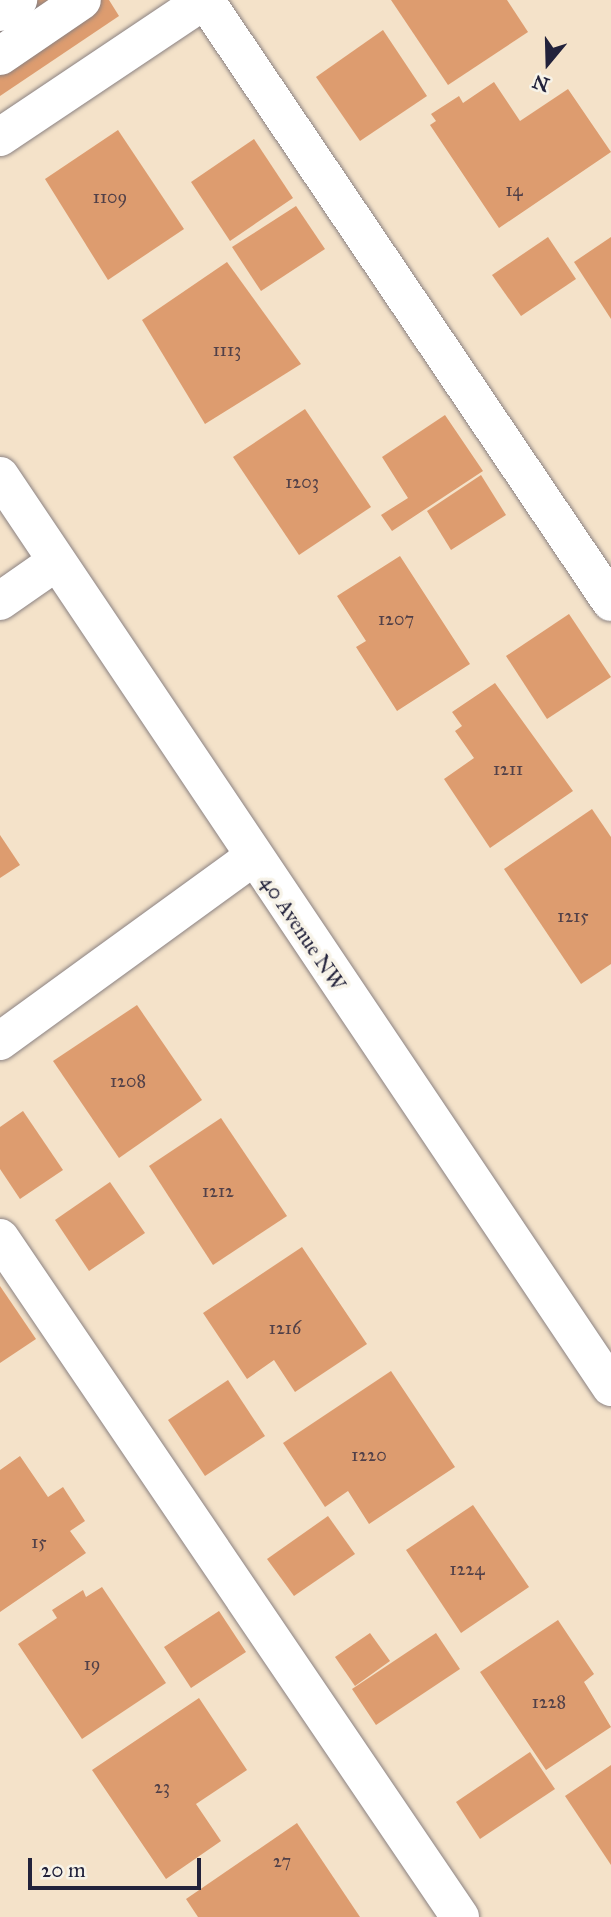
<!DOCTYPE html>
<style>
body{margin:0}
#map{position:relative;width:611px;height:1917px;overflow:hidden;background:#f4e2c9;font-family:"IM FELL Great Primer",serif}
div>[style]{position:absolute}
.building>*{inset:0;background:#dd9c6f}
.roads{filter:drop-shadow(0 0 2px #8b8282) drop-shadow(0 0 2px #8b8282)}
.minor>*{height:38px;margin:-19px;padding:0 19px;transform-origin:19px;border-radius:19px;background:#fff}
span{translate:-50% -50%;white-space:nowrap;text-align:center;line-height:1.15;-webkit-text-stroke:7px #f7f3e8;paint-order:stroke}
.number-label{font-size:18px;color:#514048}
.number-label span{-webkit-text-stroke-width:0}
.street-label{font-size:21px;color:#22223b}
.north{position:absolute;left:513px;top:28px;width:70px;height:70px;-webkit-text-stroke:5px #f7f3e8;paint-order:stroke;rotate:199deg;font-size:19px;font-weight:700;line-height:28px;text-align:center;color:#22223b}
.north::after{content:'';display:block;margin:auto;width:24px;height:32px;background:#22223b;clip-path:polygon(50% 0,100% 100%,50% 72%,0 100%)}
.scale{position:absolute;left:28px;top:1858px;width:173px;height:32px;box-sizing:border-box;border:4px solid #22223b;border-top:0;padding-left:9px;font-size:21px;line-height:24px;white-space:nowrap;color:#22223b;-webkit-text-stroke:5px #f7f3e8;paint-order:stroke}
</style>
<div id="map">
<div class="building">
<i style="clip-path:polygon(0 0,109px 0,119px 16px,0 96px)"></i>
<i style="clip-path:polygon(391px 0,507px 0,528px 32px,448px 85px)"></i>
<i style="clip-path:polygon(383px 30px,427px 96px,360px 141px,316px 77px)"></i>
<i style="clip-path:polygon(494px 82px,520px 121px,568px 89px,611px 152px,499px 228px,430px 125px,436px 121px,431px 114px,459px 96px,463px 103px)"></i>
<i style="clip-path:polygon(118px 130px,184px 229px,108px 280px,45px 179px)"></i>
<i style="clip-path:polygon(254px 139px,293px 198px,230px 241px,191px 182px)"></i>
<i style="clip-path:polygon(296px 206px,325px 249px,261px 291px,232px 247px)"></i>
<i style="clip-path:polygon(548px 237px,576px 279px,521px 316px,492px 275px)"></i>
<i style="clip-path:polygon(611px 237px,611px 319px,574px 262px)"></i>
<i style="clip-path:polygon(227px 262px,301px 364px,205px 424px,142px 320px)"></i>
<i style="clip-path:polygon(305px 409px,371px 507px,299px 555px,233px 457px)"></i>
<i style="clip-path:polygon(445px 415px,483px 471px,392px 531px,381px 515px,408px 498px,382px 457px)"></i>
<i style="clip-path:polygon(481px 475px,506px 515px,451px 550px,427px 511px)"></i>
<i style="clip-path:polygon(400px 556px,470px 664px,397px 711px,356px 647px,366px 641px,337px 596px)"></i>
<i style="clip-path:polygon(569px 614px,611px 677px,547px 719px,506px 656px)"></i>
<i style="clip-path:polygon(495px 683px,573px 791px,490px 848px,444px 779px,474px 758px,455px 731px,462px 726px,452px 712px)"></i>
<i style="clip-path:polygon(592px 809px,611px 837px,611px 964px,581px 984px,504px 869px)"></i>
<i style="clip-path:polygon(0 835px,20px 865px,0 878px)"></i>
<i style="clip-path:polygon(137px 1005px,202px 1100px,119px 1158px,53px 1061px)"></i>
<i style="clip-path:polygon(23px 1111px,63px 1170px,20px 1199px,0 1169px,0 1127px)"></i>
<i style="clip-path:polygon(221px 1118px,287px 1216px,213px 1265px,149px 1166px)"></i>
<i style="clip-path:polygon(110px 1182px,145px 1233px,89px 1271px,55px 1220px)"></i>
<i style="clip-path:polygon(302px 1247px,367px 1344px,295px 1392px,274px 1360px,247px 1379px,203px 1313px)"></i>
<i style="clip-path:polygon(0 1286px,36px 1339px,0 1363px)"></i>
<i style="clip-path:polygon(391px 1371px,455px 1467px,369px 1524px,348px 1491px,325px 1507px,283px 1443px)"></i>
<i style="clip-path:polygon(228px 1380px,265px 1436px,205px 1476px,168px 1420px)"></i>
<i style="clip-path:polygon(20px 1456px,48px 1497px,63px 1487px,85px 1521px,70px 1531px,86px 1553px,0 1612px,0 1470px)"></i>
<i style="clip-path:polygon(473px 1505px,529px 1587px,461px 1633px,406px 1550px)"></i>
<i style="clip-path:polygon(328px 1516px,355px 1554px,294px 1596px,267px 1559px)"></i>
<i style="clip-path:polygon(102px 1587px,166px 1683px,82px 1739px,18px 1644px,57px 1618px,52px 1610px,83px 1590px,86px 1597px)"></i>
<i style="clip-path:polygon(219px 1611px,246px 1652px,191px 1688px,164px 1647px)"></i>
<i style="clip-path:polygon(558px 1620px,594px 1674px,584px 1682px,611px 1727px,546px 1770px,480px 1672px)"></i>
<i style="clip-path:polygon(370px 1633px,390px 1661px,355px 1686px,335px 1657px)"></i>
<i style="clip-path:polygon(436px 1633px,460px 1669px,376px 1725px,352px 1689px)"></i>
<i style="clip-path:polygon(199px 1698px,247px 1770px,196px 1804px,221px 1841px,166px 1879px,92px 1770px)"></i>
<i style="clip-path:polygon(530px 1752px,555px 1789px,480px 1839px,456px 1802px)"></i>
<i style="clip-path:polygon(611px 1765px,611px 1865px,565px 1796px)"></i>
<i style="clip-path:polygon(297px 1823px,360px 1917px,198px 1917px,186px 1899px)"></i>
</div>
<div class="roads">
<div class="minor">
<i style="left:205px;top:0;width:726px;rotate:56deg"></i>
<i style="left:0;top:12px;width:22px;rotate:-34deg"></i>
<i style="left:0;top:56px;width:99px;rotate:-34.3deg"></i>
<i style="left:0;top:137px;width:247px;rotate:-33.8deg"></i>
<i style="left:0;top:476px;width:1097px;rotate:56.15deg"></i>
<i style="left:0;top:601px;width:68px;rotate:-34.9deg"></i>
<i style="left:0;top:1041px;width:311px;rotate:-36deg"></i>
<i style="left:0;top:1238px;width:820px;rotate:55.88deg"></i>
</div>
</div>
<div class="number-label">
<span style="left:514px;top:190px">14</span>
<span style="left:110px;top:197px">1109</span>
<span style="left:227px;top:350px">1113</span>
<span style="left:302px;top:482px">1203</span>
<span style="left:396px;top:619px">1207</span>
<span style="left:508px;top:769px">1211</span>
<span style="left:573px;top:916px">1215</span>
<span style="left:128px;top:1081px">1208</span>
<span style="left:218px;top:1191px">1212</span>
<span style="left:285px;top:1328px">1216</span>
<span style="left:369px;top:1455px">1220</span>
<span style="left:39px;top:1542px">15</span>
<span style="left:467px;top:1569px">1224</span>
<span style="left:92px;top:1664px">19</span>
<span style="left:549px;top:1702px">1228</span>
<span style="left:162px;top:1787px">23</span>
<span style="left:282px;top:1861px">27</span>
</div>
<div class="street-label">
<span style="left:303px;top:933px;rotate:56deg">40 Avenue NW</span>
</div>
<div class="north">N</div>
<div class="scale">20 m</div>
</div>
